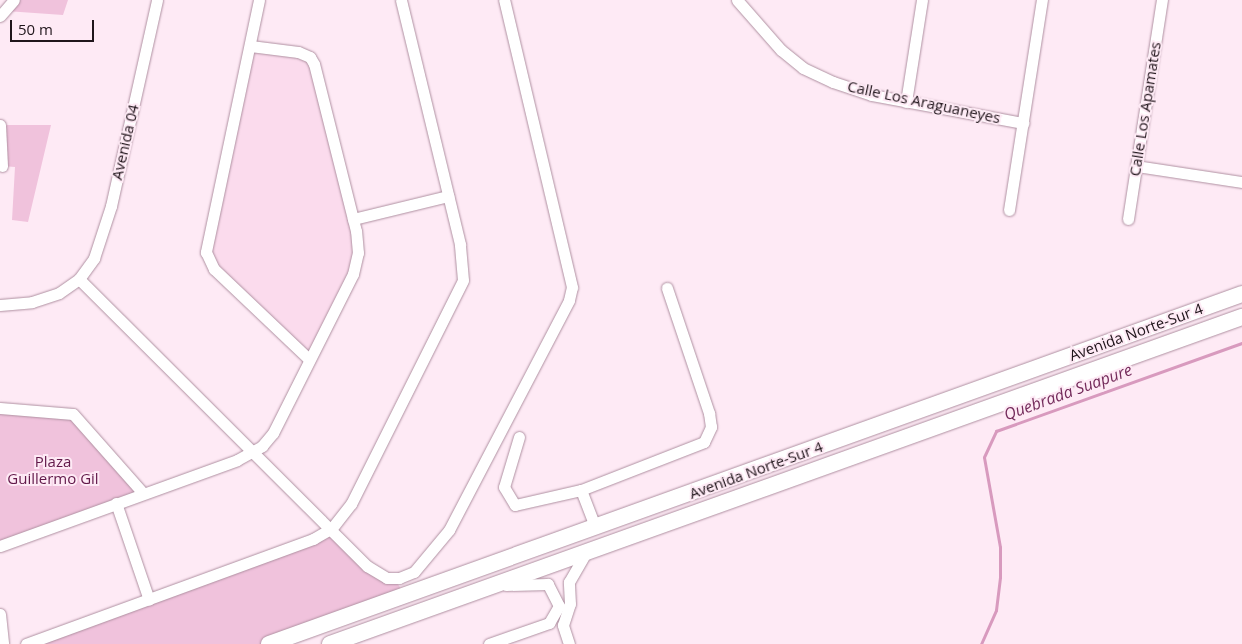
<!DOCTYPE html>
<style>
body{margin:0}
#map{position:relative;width:1242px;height:644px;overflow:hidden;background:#feeaf5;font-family:"Open Sans",sans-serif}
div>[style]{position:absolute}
.built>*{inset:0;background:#fbdbed}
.green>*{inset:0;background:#f0c2dc}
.stream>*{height:3px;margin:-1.5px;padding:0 1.5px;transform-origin:1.5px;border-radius:1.5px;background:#d89abe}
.roads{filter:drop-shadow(0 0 1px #af90a1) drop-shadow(0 0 1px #af90a1)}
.street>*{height:11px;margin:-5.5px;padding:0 5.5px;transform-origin:5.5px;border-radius:5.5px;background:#fff}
.secondary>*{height:16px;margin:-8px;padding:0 8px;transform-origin:8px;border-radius:8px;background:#fff}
span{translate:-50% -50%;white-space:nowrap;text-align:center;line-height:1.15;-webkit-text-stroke:4px #feeaf5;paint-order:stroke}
.street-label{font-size:15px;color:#20151b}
.park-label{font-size:15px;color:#62194a}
.water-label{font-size:16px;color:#742b5b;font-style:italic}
.scale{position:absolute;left:10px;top:20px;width:84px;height:22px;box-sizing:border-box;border:2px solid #20151b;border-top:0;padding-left:6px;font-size:15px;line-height:18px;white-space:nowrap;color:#20151b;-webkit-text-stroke:4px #feeaf5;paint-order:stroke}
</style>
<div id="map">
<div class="built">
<i style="clip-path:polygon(250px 46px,310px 57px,358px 253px,309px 359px,208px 259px)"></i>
</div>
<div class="green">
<i style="clip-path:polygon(14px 0,68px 0,63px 15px,6px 11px)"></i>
<i style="clip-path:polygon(0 125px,51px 125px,28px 222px,12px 220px,15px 167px,2px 166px)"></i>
<i style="clip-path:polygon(0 408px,67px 413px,143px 493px,0 546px)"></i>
<i style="clip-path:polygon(332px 528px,367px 566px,393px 578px,406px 595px,269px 644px,26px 644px)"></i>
</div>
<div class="stream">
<i style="left:981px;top:644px;width:37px;rotate:-66deg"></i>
<i style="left:996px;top:610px;width:33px;rotate:-83deg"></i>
<i style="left:1000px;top:577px;width:30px;rotate:-90deg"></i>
<i style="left:1000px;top:547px;width:91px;rotate:-100.1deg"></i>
<i style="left:984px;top:457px;width:29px;rotate:-65deg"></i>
<i style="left:996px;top:431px;width:261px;rotate:-19.7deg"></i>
</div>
<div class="roads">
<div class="street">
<i style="left:259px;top:0;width:258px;rotate:101.9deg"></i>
<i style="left:206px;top:252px;width:19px;rotate:65deg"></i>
<i style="left:214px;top:269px;width:131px;rotate:43.5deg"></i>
<i style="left:737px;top:0;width:67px;rotate:48.7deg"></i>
<i style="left:781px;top:50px;width:28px;rotate:39deg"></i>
<i style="left:803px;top:68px;width:33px;rotate:25deg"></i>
<i style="left:833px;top:82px;width:41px;rotate:18.4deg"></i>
<i style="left:872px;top:95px;width:154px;rotate:10.5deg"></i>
<i style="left:0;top:16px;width:21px;rotate:-49deg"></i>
<i style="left:906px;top:102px;width:103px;rotate:-81.1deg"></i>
<i style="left:0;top:125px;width:41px;rotate:87.2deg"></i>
<i style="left:1136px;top:166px;width:107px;rotate:8.6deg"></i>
<i style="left:1009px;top:210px;width:213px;rotate:-81.1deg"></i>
<i style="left:353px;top:219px;width:98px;rotate:-13.6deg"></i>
<i style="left:1128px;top:219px;width:222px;rotate:-81.2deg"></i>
<i style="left:79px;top:279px;width:407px;rotate:44.9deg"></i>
<i style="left:367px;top:566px;width:23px;rotate:31deg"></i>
<i style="left:387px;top:578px;width:12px"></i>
<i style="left:399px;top:578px;width:16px;rotate:-22deg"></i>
<i style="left:414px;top:572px;width:55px;rotate:-50.2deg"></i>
<i style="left:449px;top:530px;width:259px;rotate:-62.4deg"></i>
<i style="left:569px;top:300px;width:13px;rotate:-77deg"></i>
<i style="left:572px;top:287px;width:295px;rotate:-103.3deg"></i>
<i style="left:0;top:305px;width:32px;rotate:-5deg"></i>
<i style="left:32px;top:302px;width:28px;rotate:-18deg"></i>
<i style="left:59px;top:293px;width:24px;rotate:-35deg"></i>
<i style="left:79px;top:279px;width:26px;rotate:-54deg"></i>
<i style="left:94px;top:258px;width:55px;rotate:-71.9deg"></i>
<i style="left:111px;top:206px;width:211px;rotate:-77.4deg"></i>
<i style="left:0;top:408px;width:73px;rotate:4.7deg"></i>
<i style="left:73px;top:414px;width:106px;rotate:48.5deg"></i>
<i style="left:519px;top:437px;width:52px;rotate:106.7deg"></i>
<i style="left:504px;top:487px;width:21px;rotate:59deg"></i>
<i style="left:515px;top:505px;width:68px;rotate:-12.8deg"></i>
<i style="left:581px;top:490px;width:132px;rotate:-21.3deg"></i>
<i style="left:704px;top:442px;width:17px;rotate:-65deg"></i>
<i style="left:711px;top:427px;width:14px;rotate:-98deg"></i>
<i style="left:709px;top:413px;width:132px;rotate:-108.6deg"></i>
<i style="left:581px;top:490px;width:40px;rotate:69deg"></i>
<i style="left:116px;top:503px;width:102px;rotate:71.2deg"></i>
<i style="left:0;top:546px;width:252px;rotate:-19.9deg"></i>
<i style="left:237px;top:460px;width:29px;rotate:-29deg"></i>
<i style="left:262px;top:446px;width:17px;rotate:-50deg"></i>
<i style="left:273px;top:433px;width:178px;rotate:-63.3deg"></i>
<i style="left:353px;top:274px;width:22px;rotate:-77deg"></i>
<i style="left:358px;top:253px;width:22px;rotate:-95deg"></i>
<i style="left:356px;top:231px;width:172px;rotate:-104.1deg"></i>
<i style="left:314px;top:64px;width:8px;rotate:-120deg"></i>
<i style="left:310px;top:57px;width:13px;rotate:-157deg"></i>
<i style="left:298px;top:52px;width:48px;rotate:-172.9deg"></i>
<i style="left:0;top:614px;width:30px;rotate:84deg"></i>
<i style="left:26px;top:644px;width:306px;rotate:-20.1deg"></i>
<i style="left:313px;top:539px;width:22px;rotate:-30deg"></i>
<i style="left:332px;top:528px;width:31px;rotate:-52deg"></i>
<i style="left:351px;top:504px;width:250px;rotate:-63.4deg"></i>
<i style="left:463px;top:280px;width:36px;rotate:-95deg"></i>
<i style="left:460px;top:244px;width:251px;rotate:-103.6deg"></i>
<i style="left:489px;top:644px;width:64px;rotate:-19.3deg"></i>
<i style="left:549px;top:623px;width:20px;rotate:-60deg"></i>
<i style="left:559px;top:606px;width:25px;rotate:-117deg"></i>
<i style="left:548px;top:584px;width:42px;rotate:178.6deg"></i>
<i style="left:569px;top:644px;width:20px;rotate:-108deg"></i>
<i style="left:563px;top:625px;width:22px;rotate:-72deg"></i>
<i style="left:570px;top:604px;width:22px;rotate:-93deg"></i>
<i style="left:569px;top:582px;width:34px;rotate:-60deg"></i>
</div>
<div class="secondary">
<i style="left:269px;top:644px;width:1034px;rotate:-19.78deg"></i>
<i style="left:330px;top:644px;width:969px;rotate:-19.73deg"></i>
</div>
</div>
<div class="street-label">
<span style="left:924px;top:102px;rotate:12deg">Calle Los Araguaneyes</span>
<span style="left:1145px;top:109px;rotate:-81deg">Calle Los Apamates</span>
<span style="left:125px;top:142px;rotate:-77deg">Avenida 04</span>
<span style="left:1136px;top:332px;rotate:-20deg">Avenida Norte-Sur 4</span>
<span style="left:756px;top:470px;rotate:-20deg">Avenida Norte-Sur 4</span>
</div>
<div class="park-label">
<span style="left:53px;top:470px">Plaza<br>Guillermo Gil</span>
</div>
<div class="water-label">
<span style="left:1068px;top:392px;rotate:-20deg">Quebrada Suapure</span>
</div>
<div class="scale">50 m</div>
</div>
